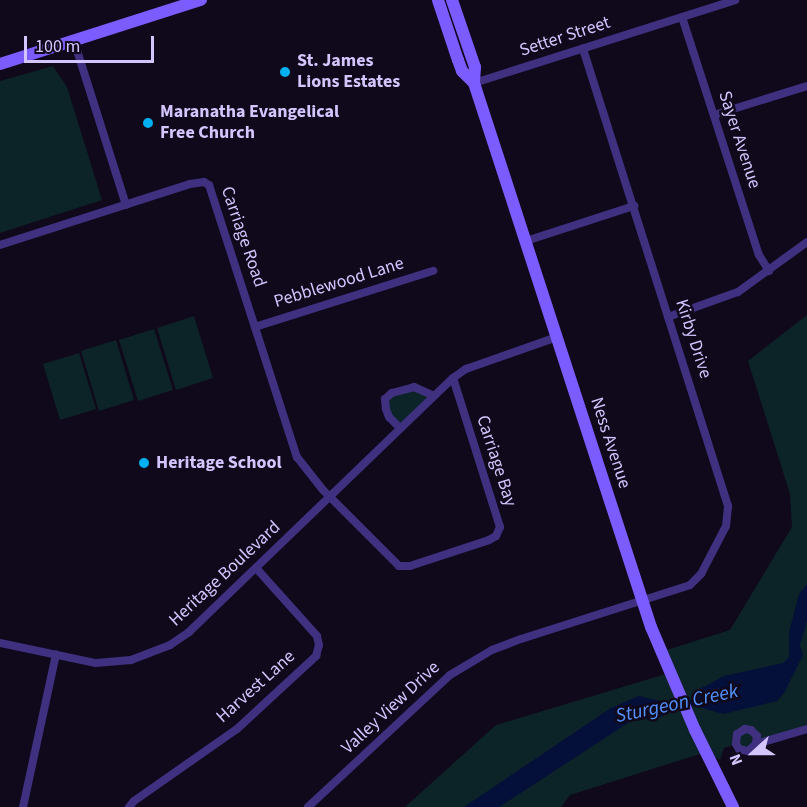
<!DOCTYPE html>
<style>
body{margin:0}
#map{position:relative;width:807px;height:807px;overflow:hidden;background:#10091c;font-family:"Source Sans 3",sans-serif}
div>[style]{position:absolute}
.green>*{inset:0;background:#0c2327}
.water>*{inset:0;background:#040f3a}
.street>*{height:8px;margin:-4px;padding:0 4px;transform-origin:4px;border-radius:4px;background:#403080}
.secondary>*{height:12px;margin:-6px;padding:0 6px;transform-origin:6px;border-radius:6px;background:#7b5cff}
.dots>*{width:16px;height:16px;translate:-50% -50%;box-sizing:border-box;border:3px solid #10091c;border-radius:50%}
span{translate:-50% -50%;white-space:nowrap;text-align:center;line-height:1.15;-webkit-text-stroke:5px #10091c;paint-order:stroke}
.street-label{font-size:18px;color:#d5c5ff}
.poi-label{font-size:18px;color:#d5c5ff;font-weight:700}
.left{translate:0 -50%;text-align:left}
.water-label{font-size:20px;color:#5393ff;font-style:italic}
.north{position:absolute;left:723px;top:723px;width:60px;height:60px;-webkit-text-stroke:4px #10091c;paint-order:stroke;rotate:249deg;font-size:16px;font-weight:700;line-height:24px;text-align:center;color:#d5c5ff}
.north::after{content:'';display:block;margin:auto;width:21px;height:27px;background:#d5c5ff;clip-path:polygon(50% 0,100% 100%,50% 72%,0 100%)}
.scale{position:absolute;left:24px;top:36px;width:130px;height:27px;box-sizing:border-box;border:3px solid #d5c5ff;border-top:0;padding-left:8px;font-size:18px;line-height:21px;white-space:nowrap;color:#d5c5ff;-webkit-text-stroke:4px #10091c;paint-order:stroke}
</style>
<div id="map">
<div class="green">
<i style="clip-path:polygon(53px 66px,67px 87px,102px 200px,0 233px,0 81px)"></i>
<i style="clip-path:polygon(807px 315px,807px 729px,751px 750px,736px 744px,724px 748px,720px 760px,706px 752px,570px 795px,561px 807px,405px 807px,496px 725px,669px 673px,660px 652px,730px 630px,792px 527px,790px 494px,748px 361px)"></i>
<i style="clip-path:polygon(194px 316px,213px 378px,176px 390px,157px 328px)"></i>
<i style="clip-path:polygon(154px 329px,173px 390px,138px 401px,119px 340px)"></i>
<i style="clip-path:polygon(116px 340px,134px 400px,99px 411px,81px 351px)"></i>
<i style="clip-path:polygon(79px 353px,96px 409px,60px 420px,43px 364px)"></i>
<i style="clip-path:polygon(414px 387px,432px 395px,399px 427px,386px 409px,392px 393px)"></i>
</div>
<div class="water">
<i style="clip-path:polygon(807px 584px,807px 621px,800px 645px,803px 655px,784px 693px,777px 701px,723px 714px,696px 706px,668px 708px,663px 716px,631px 721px,499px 807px,464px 807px,611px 708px,639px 696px,664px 702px,693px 700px,696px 691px,724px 676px,783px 663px,789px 657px,789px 632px,799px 594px)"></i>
</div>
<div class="street">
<i style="left:682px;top:17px;width:250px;rotate:72.1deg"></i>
<i style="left:759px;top:255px;width:19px;rotate:58deg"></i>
<i style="left:74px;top:41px;width:172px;rotate:72.4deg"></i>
<i style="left:474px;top:83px;width:274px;rotate:-17.6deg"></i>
<i style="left:714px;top:115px;width:97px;rotate:-17.3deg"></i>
<i style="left:526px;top:241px;width:114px;rotate:-18deg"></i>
<i style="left:0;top:245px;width:200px;rotate:-17.8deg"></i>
<i style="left:190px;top:184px;width:14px;rotate:-8deg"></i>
<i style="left:204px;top:182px;width:6px;rotate:31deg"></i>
<i style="left:209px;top:185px;width:286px;rotate:72.1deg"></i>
<i style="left:297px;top:457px;width:42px;rotate:51.8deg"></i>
<i style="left:323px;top:490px;width:107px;rotate:45deg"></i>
<i style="left:399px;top:566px;width:11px"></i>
<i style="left:410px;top:566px;width:83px;rotate:-18.2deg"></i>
<i style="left:489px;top:540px;width:8px;rotate:-30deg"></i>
<i style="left:496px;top:536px;width:10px;rotate:-66deg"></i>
<i style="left:500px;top:527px;width:156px;rotate:-107.5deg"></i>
<i style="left:668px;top:317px;width:74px;rotate:-19.7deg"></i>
<i style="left:738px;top:292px;width:85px;rotate:-35.9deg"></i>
<i style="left:255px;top:327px;width:187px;rotate:-17.5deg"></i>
<i style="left:399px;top:427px;width:14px;rotate:-135deg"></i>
<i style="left:389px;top:417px;width:9px;rotate:-111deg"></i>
<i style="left:386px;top:409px;width:10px;rotate:-96deg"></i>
<i style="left:385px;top:399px;width:9px;rotate:-41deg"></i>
<i style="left:392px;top:393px;width:23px;rotate:-15deg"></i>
<i style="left:414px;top:387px;width:20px;rotate:24deg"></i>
<i style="left:0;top:643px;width:98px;rotate:11.8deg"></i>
<i style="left:96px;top:663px;width:35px;rotate:-5deg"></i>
<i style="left:131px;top:660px;width:42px;rotate:-21deg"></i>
<i style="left:170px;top:645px;width:23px;rotate:-34deg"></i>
<i style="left:189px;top:632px;width:366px;rotate:-43.9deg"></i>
<i style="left:453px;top:378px;width:16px;rotate:-35deg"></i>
<i style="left:466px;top:369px;width:96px;rotate:-19.4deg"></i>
<i style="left:756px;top:744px;width:8px;rotate:-83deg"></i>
<i style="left:757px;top:736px;width:8px;rotate:-135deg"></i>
<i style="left:751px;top:730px;width:6px;rotate:-171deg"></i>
<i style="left:745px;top:729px;width:9px;rotate:148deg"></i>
<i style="left:737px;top:734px;width:10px;rotate:96deg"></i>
<i style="left:736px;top:744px;width:6px;rotate:59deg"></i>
<i style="left:739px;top:749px;width:9px;rotate:13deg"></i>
<i style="left:748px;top:751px;width:11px;rotate:-41deg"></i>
<i style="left:756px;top:744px;width:53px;rotate:-16.4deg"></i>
<i style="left:23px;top:807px;width:156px;rotate:-77.8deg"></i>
<i style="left:129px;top:807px;width:8px;rotate:-50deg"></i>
<i style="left:134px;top:801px;width:126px;rotate:-35deg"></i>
<i style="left:237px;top:729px;width:108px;rotate:-42.7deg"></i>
<i style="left:316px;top:656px;width:11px;rotate:-75deg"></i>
<i style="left:319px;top:645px;width:9px;rotate:-103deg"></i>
<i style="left:317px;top:636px;width:91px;rotate:-131.9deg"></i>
<i style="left:308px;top:807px;width:194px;rotate:-42.9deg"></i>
<i style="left:450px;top:675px;width:49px;rotate:-30.8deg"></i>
<i style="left:492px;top:650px;width:31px;rotate:-21deg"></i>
<i style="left:521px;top:639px;width:177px;rotate:-17.7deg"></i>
<i style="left:690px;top:585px;width:16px;rotate:-45deg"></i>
<i style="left:701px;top:574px;width:54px;rotate:-62.5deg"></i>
<i style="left:726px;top:526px;width:20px;rotate:-84deg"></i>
<i style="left:728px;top:506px;width:480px;rotate:-107.6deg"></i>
</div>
<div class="secondary">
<i style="left:438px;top:0;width:63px;rotate:71.6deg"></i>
<i style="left:458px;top:60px;width:12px;rotate:70deg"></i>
<i style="left:462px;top:71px;width:17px;rotate:45deg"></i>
<i style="left:452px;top:0;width:71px;rotate:71.1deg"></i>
<i style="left:475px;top:67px;width:16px;rotate:94deg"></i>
<i style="left:474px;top:83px;width:572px;rotate:71.98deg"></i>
<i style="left:651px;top:627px;width:112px;rotate:66.9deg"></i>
<i style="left:695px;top:730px;width:86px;rotate:63.7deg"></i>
<i style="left:0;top:64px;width:211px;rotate:-17.7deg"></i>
</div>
<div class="dots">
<i style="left:285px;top:72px;background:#00b0f0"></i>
<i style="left:148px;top:123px;background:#00b0f0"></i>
<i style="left:144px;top:463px;background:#00b0f0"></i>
</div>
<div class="street-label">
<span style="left:565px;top:37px;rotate:-18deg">Setter Street</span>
<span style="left:739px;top:140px;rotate:72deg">Sayer Avenue</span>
<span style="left:243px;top:237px;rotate:71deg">Carriage Road</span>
<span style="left:339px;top:283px;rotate:-17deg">Pebblewood Lane</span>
<span style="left:693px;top:339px;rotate:72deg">Kirby Drive</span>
<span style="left:610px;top:443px;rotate:72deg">Ness Avenue</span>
<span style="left:496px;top:461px;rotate:72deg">Carriage Bay</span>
<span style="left:225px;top:574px;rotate:-43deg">Heritage Boulevard</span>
<span style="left:256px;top:687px;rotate:-42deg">Harvest Lane</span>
<span style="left:391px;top:708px;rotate:-43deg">Valley View Drive</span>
</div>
<div class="poi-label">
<span class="left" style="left:297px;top:72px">St. James<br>Lions Estates</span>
<span class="left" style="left:160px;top:123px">Maranatha Evangelical<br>Free Church</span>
<span class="left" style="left:156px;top:463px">Heritage School</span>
</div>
<div class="water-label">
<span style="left:677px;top:704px;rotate:-12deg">Sturgeon Creek</span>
</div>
<div class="north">N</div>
<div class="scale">100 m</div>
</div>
